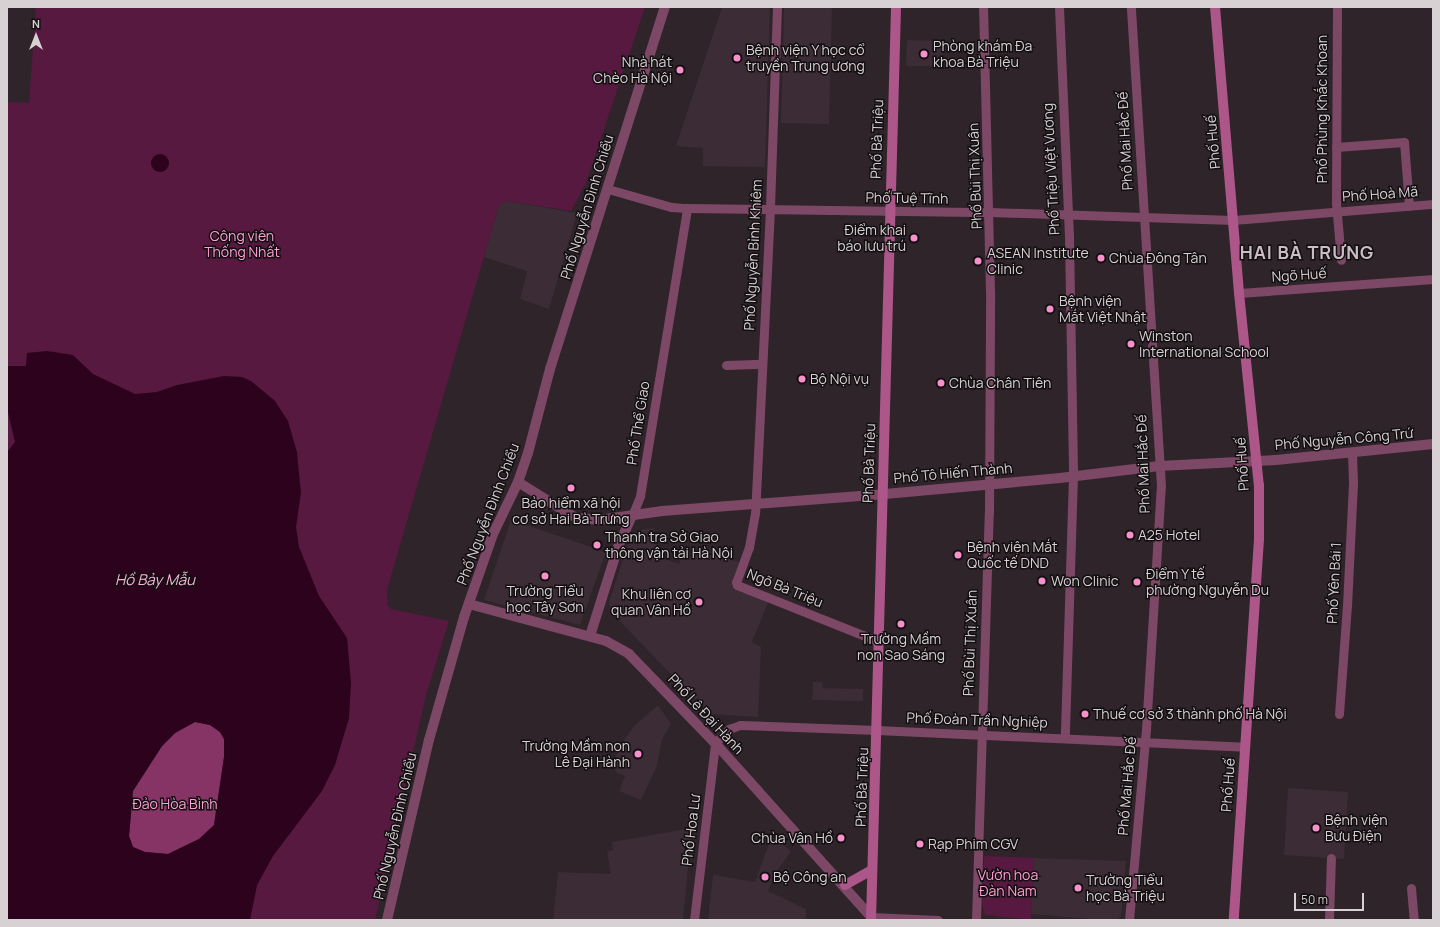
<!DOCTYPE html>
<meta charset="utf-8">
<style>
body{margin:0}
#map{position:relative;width:1440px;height:927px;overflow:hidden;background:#2e2429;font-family:Manrope,sans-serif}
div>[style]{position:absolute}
.built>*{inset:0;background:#3c2c35}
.green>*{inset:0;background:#571940}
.forest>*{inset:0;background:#863366}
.water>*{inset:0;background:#2c021d}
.round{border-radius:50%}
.minor>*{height:9px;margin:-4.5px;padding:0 4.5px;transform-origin:4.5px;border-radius:4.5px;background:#7d4766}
.tertiary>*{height:10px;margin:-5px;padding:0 5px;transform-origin:5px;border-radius:5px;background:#7d4766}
.secondary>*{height:10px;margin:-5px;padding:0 5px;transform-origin:5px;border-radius:5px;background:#ad5689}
.dots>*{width:11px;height:11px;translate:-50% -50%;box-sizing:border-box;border:2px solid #130f11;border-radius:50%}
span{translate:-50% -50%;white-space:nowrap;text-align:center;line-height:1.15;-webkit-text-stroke:3px #130f11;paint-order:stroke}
.poi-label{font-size:14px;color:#d7d1d4}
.left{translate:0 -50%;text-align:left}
.right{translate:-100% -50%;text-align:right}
.street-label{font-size:14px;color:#d7d1d4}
.park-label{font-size:14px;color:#fda0d4}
.water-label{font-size:15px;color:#f8b1d7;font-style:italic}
.district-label{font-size:18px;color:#cabdc3;font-weight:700;letter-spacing:1px}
.frame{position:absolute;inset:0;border:8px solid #d7d1d4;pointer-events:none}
.north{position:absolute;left:16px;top:16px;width:40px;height:40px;-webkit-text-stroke:3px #130f11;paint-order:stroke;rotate:0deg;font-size:11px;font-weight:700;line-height:16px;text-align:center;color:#d7d1d4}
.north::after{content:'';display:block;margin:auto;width:14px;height:18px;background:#d7d1d4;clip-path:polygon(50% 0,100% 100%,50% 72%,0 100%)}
.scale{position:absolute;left:1294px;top:893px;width:70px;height:18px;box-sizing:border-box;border:2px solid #d7d1d4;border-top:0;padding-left:5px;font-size:12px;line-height:14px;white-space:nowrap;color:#d7d1d4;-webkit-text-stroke:3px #130f11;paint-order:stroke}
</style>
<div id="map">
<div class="built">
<i style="clip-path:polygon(722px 7px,770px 7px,765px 167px,703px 166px,703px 148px,676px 146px)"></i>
<i style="clip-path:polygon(784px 7px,832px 7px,829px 124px,781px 123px)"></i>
<i style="clip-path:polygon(907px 40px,943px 41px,942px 66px,906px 66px)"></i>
<i style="clip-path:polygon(507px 201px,577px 213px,549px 309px,520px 299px,527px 271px,484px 257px,499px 205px)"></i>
<i style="clip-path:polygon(511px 520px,606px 552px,580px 625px,484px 600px)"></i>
<i style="clip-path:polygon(654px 528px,658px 559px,669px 558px,670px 561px,679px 564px,682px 557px,689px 559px,695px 552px,720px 550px,720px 556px,726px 556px,725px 558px,739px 562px,732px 585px,769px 600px,752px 642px,761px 647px,758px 717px,709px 714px,611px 612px,609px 602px,630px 538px,639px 530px)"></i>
<i style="clip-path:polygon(813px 682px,822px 682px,823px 688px,863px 689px,863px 701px,812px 700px)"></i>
<i style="clip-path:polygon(658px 705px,671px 724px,662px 739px,657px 766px,641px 800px,619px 791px,625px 776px,617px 773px,612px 765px,622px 743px,635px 725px)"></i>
<i style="clip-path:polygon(1288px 788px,1348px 792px,1344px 859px,1284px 855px)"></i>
<i style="clip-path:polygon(692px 828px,683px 920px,553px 920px,558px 872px,611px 874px,607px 852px,613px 850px,612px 842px)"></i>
<i style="clip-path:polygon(776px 837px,791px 852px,775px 873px,768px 891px,806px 909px,806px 920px,708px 920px,713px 875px,755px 882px,769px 844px)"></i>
<i style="clip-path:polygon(1034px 858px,1126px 861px,1121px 917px,1116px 920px,1102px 920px,1031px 914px)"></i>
</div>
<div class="green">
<i style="clip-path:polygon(36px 7px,645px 7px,586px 183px,571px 211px,507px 201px,499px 205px,387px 590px,387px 604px,391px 609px,449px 621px,426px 695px,375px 920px,7px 920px,7px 102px,29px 103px)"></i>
<i style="clip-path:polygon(984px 856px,1034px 858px,1031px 920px,985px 915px,982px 903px)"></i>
</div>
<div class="forest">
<i style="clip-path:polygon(195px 722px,210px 725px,220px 732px,224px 739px,224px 757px,214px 825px,199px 839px,168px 854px,145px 852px,133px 847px,129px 836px,133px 791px,162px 746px,175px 733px)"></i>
</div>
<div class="water">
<i class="round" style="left:151px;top:154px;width:18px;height:18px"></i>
<i style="clip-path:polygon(evenodd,47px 351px,73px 355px,93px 374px,135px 394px,157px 392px,177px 385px,224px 376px,242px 377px,251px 381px,275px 401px,288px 421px,297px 452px,299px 474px,301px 492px,296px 527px,299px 547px,319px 596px,347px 638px,351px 683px,349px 718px,335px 765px,322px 791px,273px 856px,257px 885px,250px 920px,7px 920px,7px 452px,15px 442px,7px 408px,7px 366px,26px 366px,27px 353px,47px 351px,195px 722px,210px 725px,220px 732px,224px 739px,224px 757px,214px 825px,199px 839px,168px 854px,145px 852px,133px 847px,129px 836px,133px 791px,162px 746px,175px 733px,195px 722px)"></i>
</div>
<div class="minor">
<i style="left:777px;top:7px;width:202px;rotate:92deg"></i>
<i style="left:770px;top:209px;width:304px;rotate:92.8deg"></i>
<i style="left:755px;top:513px;width:35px;rotate:100deg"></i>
<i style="left:749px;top:547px;width:37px;rotate:110deg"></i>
<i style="left:736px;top:582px;width:3px;rotate:72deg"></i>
<i style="left:737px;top:585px;width:152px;rotate:21.7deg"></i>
<i style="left:1059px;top:7px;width:232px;rotate:87.5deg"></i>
<i style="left:1069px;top:239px;width:237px;rotate:89deg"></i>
<i style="left:1073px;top:476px;width:261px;rotate:91.8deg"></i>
<i style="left:1337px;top:7px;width:196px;rotate:90.3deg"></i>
<i style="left:1336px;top:203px;width:57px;rotate:85deg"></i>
<i style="left:1336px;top:147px;width:68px;rotate:-4.2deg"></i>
<i style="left:1404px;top:142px;width:64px;rotate:85.5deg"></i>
<i style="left:608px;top:189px;width:66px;rotate:15.9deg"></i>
<i style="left:671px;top:207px;width:16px;rotate:4deg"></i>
<i style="left:687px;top:208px;width:303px;rotate:0.8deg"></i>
<i style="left:990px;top:212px;width:243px;rotate:1.9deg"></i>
<i style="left:1233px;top:220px;width:201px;rotate:-4.6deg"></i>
<i style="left:1239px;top:293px;width:195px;rotate:-4.1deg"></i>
<i style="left:726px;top:365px;width:36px;rotate:-2deg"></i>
<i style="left:632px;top:516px;width:22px;rotate:-68deg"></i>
<i style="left:640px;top:496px;width:292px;rotate:-80.7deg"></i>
<i style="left:1339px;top:714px;width:108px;rotate:-85.8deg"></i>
<i style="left:1347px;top:606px;width:124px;rotate:-87.2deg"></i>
<i style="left:1353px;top:482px;width:29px;rotate:-92deg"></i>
<i style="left:1411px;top:888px;width:32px;rotate:85deg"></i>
<i style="left:872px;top:917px;width:66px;rotate:2.6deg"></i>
<i style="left:694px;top:920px;width:178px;rotate:-83.2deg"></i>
<i style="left:715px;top:743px;width:20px;rotate:-45deg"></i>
<i style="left:729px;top:729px;width:12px;rotate:-20deg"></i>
<i style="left:740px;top:725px;width:137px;rotate:2.1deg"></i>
<i style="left:877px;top:730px;width:368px;rotate:2.6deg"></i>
<i style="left:976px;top:920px;width:408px;rotate:-88.2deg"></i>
<i style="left:989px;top:512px;width:221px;rotate:-89.7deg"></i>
<i style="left:990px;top:291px;width:284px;rotate:-91.4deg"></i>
<i style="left:1129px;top:920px;width:192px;rotate:-84.9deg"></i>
<i style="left:1146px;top:729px;width:243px;rotate:-86.5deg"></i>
<i style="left:1161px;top:486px;width:480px;rotate:-93.6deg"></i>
<i style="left:1329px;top:920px;width:62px;rotate:-88.2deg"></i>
</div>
<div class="tertiary">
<i style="left:518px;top:482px;width:57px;rotate:32deg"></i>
<i style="left:566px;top:512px;width:13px;rotate:29deg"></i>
<i style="left:577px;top:518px;width:21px;rotate:5deg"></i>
<i style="left:598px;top:520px;width:65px;rotate:-8deg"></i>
<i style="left:662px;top:511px;width:202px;rotate:-4.3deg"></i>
<i style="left:863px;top:496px;width:198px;rotate:-5.2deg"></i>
<i style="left:1060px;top:478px;width:100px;rotate:-6.9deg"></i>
<i style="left:1159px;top:466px;width:117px;rotate:-2.9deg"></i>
<i style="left:1276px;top:460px;width:158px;rotate:-5.8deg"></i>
<i style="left:469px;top:604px;width:142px;rotate:15.1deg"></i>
<i style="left:606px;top:641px;width:26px;rotate:29deg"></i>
<i style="left:629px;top:654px;width:124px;rotate:46deg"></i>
<i style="left:715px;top:743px;width:238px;rotate:48.1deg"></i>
<i style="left:590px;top:636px;width:93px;rotate:-72.5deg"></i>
<i style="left:618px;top:547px;width:34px;rotate:-66deg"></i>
<i style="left:387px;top:920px;width:185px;rotate:-76.9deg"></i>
<i style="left:429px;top:740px;width:128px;rotate:-74.1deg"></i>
<i style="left:464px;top:617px;width:88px;rotate:-70.7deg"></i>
<i style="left:493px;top:534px;width:58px;rotate:-64.3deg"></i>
<i style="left:518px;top:482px;width:31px;rotate:-71deg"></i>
<i style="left:528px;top:453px;width:87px;rotate:-75.3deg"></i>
<i style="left:550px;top:369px;width:380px;rotate:-72.4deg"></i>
</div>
<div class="secondary">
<i style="left:1215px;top:7px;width:287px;rotate:85.2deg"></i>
<i style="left:1239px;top:293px;width:193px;rotate:84.1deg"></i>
<i style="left:1259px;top:485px;width:54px;rotate:90deg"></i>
<i style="left:1259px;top:539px;width:382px;rotate:93.8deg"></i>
<i style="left:845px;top:885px;width:31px;rotate:-29deg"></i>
<i style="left:871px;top:920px;width:913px;rotate:-88.43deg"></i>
</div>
<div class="dots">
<i style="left:924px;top:54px;background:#f890cb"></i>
<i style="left:737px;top:58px;background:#f890cb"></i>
<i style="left:680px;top:70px;background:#f890cb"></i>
<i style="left:914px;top:238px;background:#f890cb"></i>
<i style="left:1101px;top:258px;background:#f890cb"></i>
<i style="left:978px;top:261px;background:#f890cb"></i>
<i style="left:1050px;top:309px;background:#f890cb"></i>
<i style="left:1131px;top:344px;background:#f890cb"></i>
<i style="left:802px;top:379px;background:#f890cb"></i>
<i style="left:941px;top:383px;background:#f890cb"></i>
<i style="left:571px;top:488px;background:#f890cb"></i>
<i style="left:1130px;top:535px;background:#f890cb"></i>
<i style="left:597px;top:545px;background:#f890cb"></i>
<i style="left:958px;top:555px;background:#f890cb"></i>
<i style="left:545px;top:576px;background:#f890cb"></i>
<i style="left:1042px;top:581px;background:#f890cb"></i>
<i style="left:1137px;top:582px;background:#f890cb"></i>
<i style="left:699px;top:602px;background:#f890cb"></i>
<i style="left:901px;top:624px;background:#f890cb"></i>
<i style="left:1085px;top:714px;background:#f890cb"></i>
<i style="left:638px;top:754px;background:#f890cb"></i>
<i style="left:1316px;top:828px;background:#f890cb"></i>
<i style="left:841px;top:838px;background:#f890cb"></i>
<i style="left:920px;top:844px;background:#f890cb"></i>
<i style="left:765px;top:877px;background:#f890cb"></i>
<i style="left:1078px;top:888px;background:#f890cb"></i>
</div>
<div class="poi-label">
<span class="left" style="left:933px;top:54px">Phòng khám Đa<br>khoa Bà Triệu</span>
<span class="left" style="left:746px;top:58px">Bệnh viện Y học cổ<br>truyền Trung ương</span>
<span class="right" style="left:672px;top:70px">Nhà hát<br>Chèo Hà Nội</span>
<span class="right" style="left:906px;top:238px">Điểm khai<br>báo lưu trú</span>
<span class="left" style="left:987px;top:261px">ASEAN Institute<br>Clinic</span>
<span class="left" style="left:1109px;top:258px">Chùa Đông Tân</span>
<span class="left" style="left:1059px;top:309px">Bệnh viện<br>Mắt Việt Nhật</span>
<span class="left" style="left:1139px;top:344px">Winston<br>International School</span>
<span class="left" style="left:810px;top:379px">Bộ Nội vụ</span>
<span class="left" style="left:949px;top:383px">Chùa Chân Tiên</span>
<span style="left:571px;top:511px">Bảo hiểm xã hội<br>cơ sở Hai Bà Trưng</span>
<span class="left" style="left:1138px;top:535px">A25 Hotel</span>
<span class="left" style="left:605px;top:545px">Thanh tra Sở Giao<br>thông vận tải Hà Nội</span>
<span class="left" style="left:967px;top:555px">Bệnh viện Mắt<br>Quốc tế DND</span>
<span class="left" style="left:1146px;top:582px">Điểm Y tế<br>phường Nguyễn Du</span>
<span class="left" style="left:1051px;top:581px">Won Clinic</span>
<span style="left:545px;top:599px">Trường Tiểu<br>học Tây Sơn</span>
<span class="right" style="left:691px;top:602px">Khu liên cơ<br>quan Vân Hồ</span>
<span style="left:901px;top:647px">Trường Mầm<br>non Sao Sáng</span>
<span class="left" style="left:1093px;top:714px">Thuế cơ sở 3 thành phố Hà Nội</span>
<span class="right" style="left:630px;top:754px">Trường Mầm non<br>Lê Đại Hành</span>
<span class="left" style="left:1325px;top:828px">Bệnh viện<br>Bưu Điện</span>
<span class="right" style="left:833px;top:838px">Chùa Vân Hồ</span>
<span class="left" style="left:928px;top:844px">Rạp Phim CGV</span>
<span class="left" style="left:773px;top:877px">Bộ Công an</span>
<span class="left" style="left:1086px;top:888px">Trường Tiểu<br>học Bà Triệu</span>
</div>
<div class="street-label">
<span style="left:1322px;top:109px;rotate:-90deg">Phố Phùng Khắc Khoan</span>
<span style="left:877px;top:139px;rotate:-88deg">Phố Bà Triệu</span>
<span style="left:1125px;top:141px;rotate:-93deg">Phố Mai Hắc Đế</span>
<span style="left:1213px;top:142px;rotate:-95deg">Phố Huế</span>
<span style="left:1051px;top:169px;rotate:-93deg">Phố Triệu Việt Vương</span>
<span style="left:975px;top:176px;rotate:-92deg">Phố Bùi Thị Xuân</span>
<span style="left:1380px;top:194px;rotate:-4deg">Phố Hoà Mã</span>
<span style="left:907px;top:198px;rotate:1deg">Phố Tuệ Tĩnh</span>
<span style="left:587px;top:207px;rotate:-73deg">Phố Nguyễn Đình Chiểu</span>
<span style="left:753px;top:255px;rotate:-87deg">Phố Nguyễn Bỉnh Khiêm</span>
<span style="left:1299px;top:275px;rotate:-4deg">Ngõ Huế</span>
<span style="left:638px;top:423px;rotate:-81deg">Phố Thể Giao</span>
<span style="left:1344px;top:439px;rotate:-5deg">Phố Nguyễn Công Trứ</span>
<span style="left:869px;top:463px;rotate:-88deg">Phố Bà Triệu</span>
<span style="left:1143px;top:464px;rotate:-92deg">Phố Mai Hắc Đế</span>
<span style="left:1242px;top:464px;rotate:-94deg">Phố Huế</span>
<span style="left:953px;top:473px;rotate:-5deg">Phố Tô Hiến Thành</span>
<span style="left:488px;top:514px;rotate:-69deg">Phố Nguyễn Đình Chiểu</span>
<span style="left:1334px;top:583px;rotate:-87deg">Phố Yên Bái 1</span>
<span style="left:785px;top:588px;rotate:22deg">Ngõ Bà Triệu</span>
<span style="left:970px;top:643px;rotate:-88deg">Phố Bùi Thị Xuân</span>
<span style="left:706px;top:714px;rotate:47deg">Phố Lê Đại Hành</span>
<span style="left:977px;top:720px;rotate:2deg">Phố Đoàn Trần Nghiệp</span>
<span style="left:1228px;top:785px;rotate:-86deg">Phố Huế</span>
<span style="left:1127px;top:786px;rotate:-85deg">Phố Mai Hắc Đế</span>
<span style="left:862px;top:787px;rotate:-88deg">Phố Bà Triệu</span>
<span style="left:395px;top:826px;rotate:-77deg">Phố Nguyễn Đình Chiểu</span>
<span style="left:691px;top:830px;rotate:-83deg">Phố Hoa Lư</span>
</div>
<div class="park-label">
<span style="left:242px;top:244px">Công viên<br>Thống Nhất</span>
<span style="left:175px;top:804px">Đảo Hòa Bình</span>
<span style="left:1008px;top:883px">Vườn hoa<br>Đàn Nam</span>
</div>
<div class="water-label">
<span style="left:155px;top:580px">Hồ Bảy Mẫu</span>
</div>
<div class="district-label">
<span style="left:1307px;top:252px">HAI BÀ TRƯNG</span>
</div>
<div class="frame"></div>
<div class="north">N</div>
<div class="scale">50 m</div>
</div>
